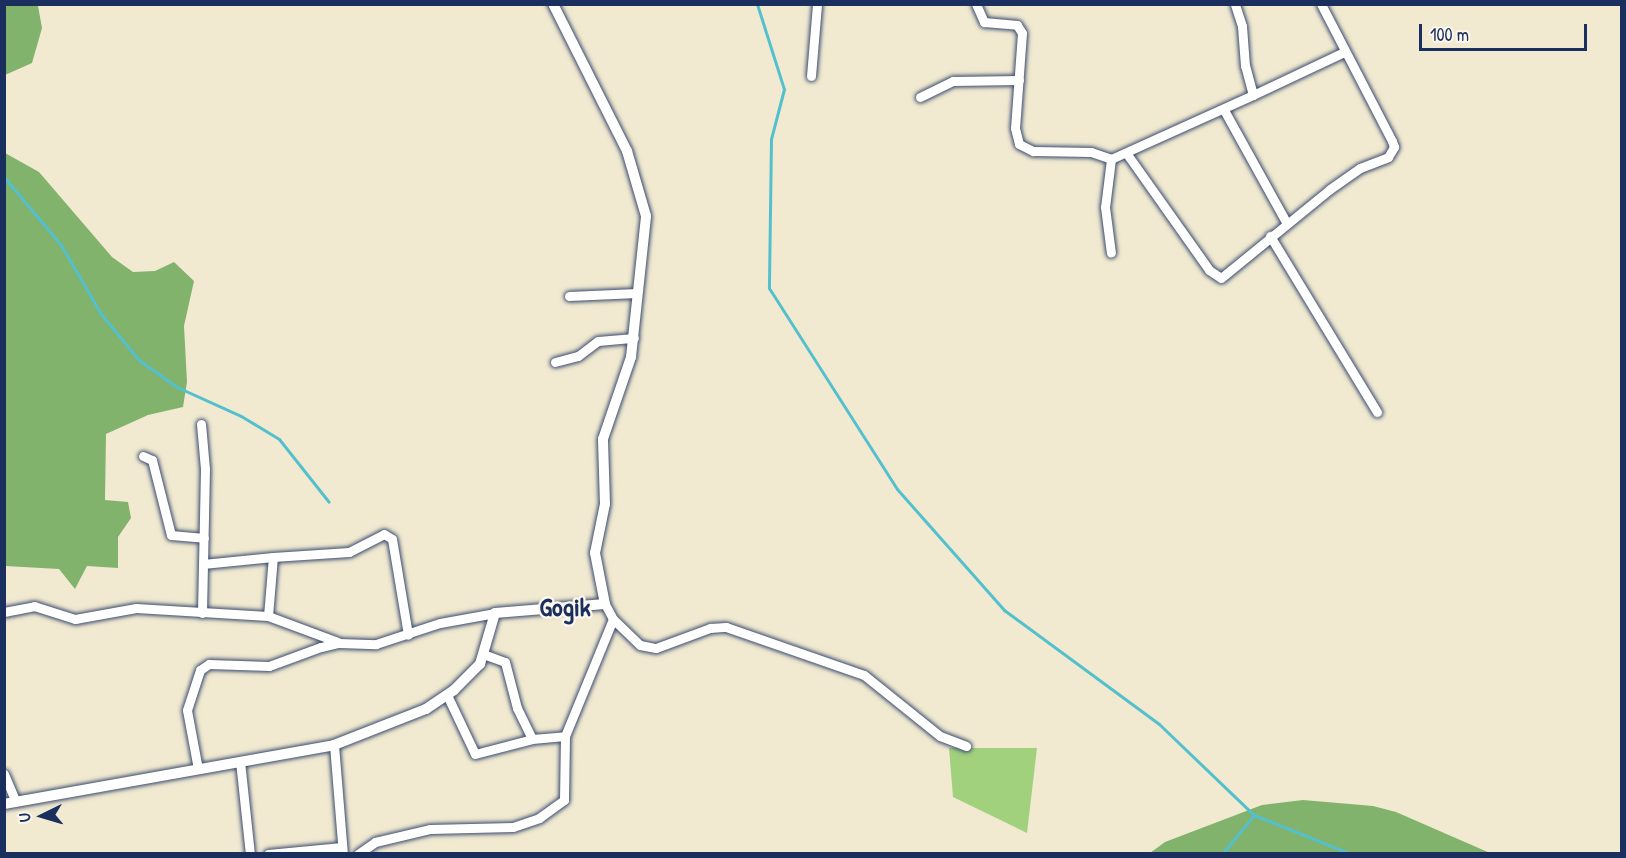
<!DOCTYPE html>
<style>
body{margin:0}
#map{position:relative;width:1626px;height:858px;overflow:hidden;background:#f1ead1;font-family:"Patrick Hand",sans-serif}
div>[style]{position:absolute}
.green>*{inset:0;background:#a2d17e}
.forest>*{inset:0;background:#81b36d}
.stream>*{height:3px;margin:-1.5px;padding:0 1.5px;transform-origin:1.5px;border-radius:1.5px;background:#54c0ce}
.roads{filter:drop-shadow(0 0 2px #3b4b6f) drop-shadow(0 0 2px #3b4b6f)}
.minor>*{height:9px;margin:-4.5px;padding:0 4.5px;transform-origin:4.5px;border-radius:4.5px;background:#fff}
.tertiary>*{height:10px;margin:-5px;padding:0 5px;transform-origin:5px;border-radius:5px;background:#fff}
span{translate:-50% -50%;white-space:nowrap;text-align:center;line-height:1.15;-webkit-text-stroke:4.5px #fbf7ec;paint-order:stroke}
.quarter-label{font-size:26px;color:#1b2f5e;font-weight:700}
.frame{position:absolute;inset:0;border:6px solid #1b2f5e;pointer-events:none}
.north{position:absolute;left:12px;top:786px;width:60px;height:60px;-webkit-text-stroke:4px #fbf7ec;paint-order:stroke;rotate:265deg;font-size:16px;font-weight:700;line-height:24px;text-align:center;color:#1b2f5e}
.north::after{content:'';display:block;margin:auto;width:21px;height:27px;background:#1b2f5e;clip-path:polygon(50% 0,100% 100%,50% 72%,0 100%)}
.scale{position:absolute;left:1419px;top:24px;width:168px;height:27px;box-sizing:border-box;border:3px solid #1b2f5e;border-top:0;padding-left:8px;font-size:18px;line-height:21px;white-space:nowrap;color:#1b2f5e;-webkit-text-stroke:4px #fbf7ec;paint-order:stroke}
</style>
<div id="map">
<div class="green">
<i style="clip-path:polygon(949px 748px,1037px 748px,1027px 833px,953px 797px)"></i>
</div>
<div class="forest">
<i style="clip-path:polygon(4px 5px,38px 6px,42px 28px,32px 63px,5px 75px)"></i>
<i style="clip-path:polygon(5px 153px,39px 172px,112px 257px,133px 272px,155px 271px,174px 262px,194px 281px,184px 326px,187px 382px,183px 407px,148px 415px,106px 434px,105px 500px,128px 502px,131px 518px,118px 537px,118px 568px,87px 566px,75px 589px,59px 569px,5px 566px)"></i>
<i style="clip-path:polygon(1303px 800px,1373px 806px,1396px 812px,1490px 853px,1150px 853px,1165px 842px,1262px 805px)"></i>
</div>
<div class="stream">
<i style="left:757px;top:4px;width:89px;rotate:72.4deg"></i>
<i style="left:784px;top:89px;width:52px;rotate:104.6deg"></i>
<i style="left:771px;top:139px;width:149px;rotate:90.8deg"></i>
<i style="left:769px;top:288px;width:238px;rotate:57.5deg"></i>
<i style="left:897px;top:489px;width:162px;rotate:48.5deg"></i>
<i style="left:1004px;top:610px;width:192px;rotate:36.3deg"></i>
<i style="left:1159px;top:724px;width:132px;rotate:43.8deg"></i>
<i style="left:1254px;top:815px;width:105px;rotate:21.9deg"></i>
<i style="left:4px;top:177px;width:89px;rotate:50deg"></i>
<i style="left:61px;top:245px;width:80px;rotate:59.9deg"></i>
<i style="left:101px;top:314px;width:60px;rotate:50.4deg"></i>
<i style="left:139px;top:360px;width:47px;rotate:35.4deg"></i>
<i style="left:177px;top:387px;width:70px;rotate:24.4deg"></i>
<i style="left:241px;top:416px;width:44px;rotate:31.2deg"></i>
<i style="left:279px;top:439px;width:80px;rotate:51.6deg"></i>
<i style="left:1222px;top:854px;width:50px;rotate:-50.6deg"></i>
</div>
<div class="roads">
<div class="minor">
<i style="left:976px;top:4px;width:20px;rotate:66deg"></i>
<i style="left:984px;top:22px;width:33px;rotate:5deg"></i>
<i style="left:1017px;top:25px;width:9px;rotate:58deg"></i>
<i style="left:1022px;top:33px;width:95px;rotate:94.2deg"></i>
<i style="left:1015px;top:128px;width:16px;rotate:76deg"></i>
<i style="left:1019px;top:144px;width:16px;rotate:27deg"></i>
<i style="left:1033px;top:151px;width:58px;rotate:1deg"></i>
<i style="left:1091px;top:152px;width:21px;rotate:19deg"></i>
<i style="left:1111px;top:159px;width:156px;rotate:-24.3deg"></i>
<i style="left:1253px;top:95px;width:30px;rotate:-105deg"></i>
<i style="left:1245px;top:66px;width:40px;rotate:-94.3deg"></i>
<i style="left:1242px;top:26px;width:23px;rotate:-108deg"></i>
<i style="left:811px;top:76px;width:72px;rotate:-85.2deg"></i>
<i style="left:1253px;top:95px;width:101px;rotate:-25.3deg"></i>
<i style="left:920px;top:97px;width:37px;rotate:-26deg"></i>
<i style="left:953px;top:81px;width:66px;rotate:-0.9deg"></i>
<i style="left:1224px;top:110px;width:128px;rotate:61deg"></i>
<i style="left:1127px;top:154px;width:142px;rotate:54.7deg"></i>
<i style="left:1209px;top:270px;width:14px;rotate:34deg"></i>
<i style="left:1221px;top:278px;width:141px;rotate:-39.2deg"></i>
<i style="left:1330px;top:189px;width:37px;rotate:-35deg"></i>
<i style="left:1360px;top:168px;width:30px;rotate:-21deg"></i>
<i style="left:1388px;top:157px;width:12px;rotate:-59deg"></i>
<i style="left:1394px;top:147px;width:6px;rotate:-108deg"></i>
<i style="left:1392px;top:141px;width:154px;rotate:-117.4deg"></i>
<i style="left:1111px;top:159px;width:48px;rotate:97.1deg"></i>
<i style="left:1105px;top:207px;width:46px;rotate:82.6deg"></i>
<i style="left:1270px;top:236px;width:206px;rotate:58.7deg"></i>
<i style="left:569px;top:296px;width:68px;rotate:-2.5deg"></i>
<i style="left:555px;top:362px;width:24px;rotate:-15deg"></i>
<i style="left:578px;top:356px;width:25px;rotate:-37deg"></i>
<i style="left:598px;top:341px;width:36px;rotate:-5deg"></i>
<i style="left:201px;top:424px;width:45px;rotate:84.9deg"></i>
<i style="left:205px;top:469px;width:144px;rotate:91.2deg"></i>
<i style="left:143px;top:456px;width:10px;rotate:24deg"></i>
<i style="left:152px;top:460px;width:77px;rotate:75.8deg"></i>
<i style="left:171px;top:535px;width:33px;rotate:5deg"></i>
<i style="left:203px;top:564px;width:70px;rotate:-5.7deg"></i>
<i style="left:605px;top:604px;width:17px;rotate:62deg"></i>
<i style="left:613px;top:619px;width:37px;rotate:44deg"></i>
<i style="left:640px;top:645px;width:16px;rotate:11deg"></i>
<i style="left:656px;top:648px;width:58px;rotate:-20.3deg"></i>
<i style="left:710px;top:628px;width:16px;rotate:-4deg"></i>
<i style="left:726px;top:627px;width:146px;rotate:19.2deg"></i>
<i style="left:864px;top:675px;width:97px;rotate:38.8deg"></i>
<i style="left:940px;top:736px;width:28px;rotate:21deg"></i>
<i style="left:4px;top:612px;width:31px;rotate:-11deg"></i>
<i style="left:34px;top:606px;width:43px;rotate:17.6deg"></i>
<i style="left:75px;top:619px;width:62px;rotate:-10.2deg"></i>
<i style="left:136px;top:608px;width:132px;rotate:3.5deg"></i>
<i style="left:268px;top:616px;width:75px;rotate:20.4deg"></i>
<i style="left:268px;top:616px;width:59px;rotate:-85.2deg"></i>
<i style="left:273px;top:557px;width:76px;rotate:-3.8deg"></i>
<i style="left:349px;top:552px;width:39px;rotate:-27deg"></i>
<i style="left:384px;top:534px;width:9px;rotate:32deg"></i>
<i style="left:392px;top:539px;width:97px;rotate:80.5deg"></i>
<i style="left:483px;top:654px;width:23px;rotate:20deg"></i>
<i style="left:505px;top:662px;width:48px;rotate:75.4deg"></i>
<i style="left:517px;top:708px;width:34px;rotate:64deg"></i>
<i style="left:532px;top:739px;width:33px;rotate:-5deg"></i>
<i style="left:447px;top:695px;width:65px;rotate:64.6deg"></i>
<i style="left:475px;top:754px;width:59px;rotate:-14.7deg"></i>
<i style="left:334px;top:745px;width:109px;rotate:85.3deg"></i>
<i style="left:240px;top:761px;width:94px;rotate:83.9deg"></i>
<i style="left:198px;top:769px;width:60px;rotate:-100.6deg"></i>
<i style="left:187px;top:710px;width:42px;rotate:-72deg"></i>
<i style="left:200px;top:670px;width:11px;rotate:-34deg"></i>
<i style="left:209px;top:664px;width:60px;rotate:1.9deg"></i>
<i style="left:269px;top:666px;width:55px;rotate:-20.1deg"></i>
<i style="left:321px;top:647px;width:18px;rotate:-13deg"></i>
<i style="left:339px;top:643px;width:37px;rotate:2deg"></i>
<i style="left:376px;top:644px;width:67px;rotate:-18.2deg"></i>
<i style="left:440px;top:623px;width:56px;rotate:-10.3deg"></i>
<i style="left:4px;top:774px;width:28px;rotate:67deg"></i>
<i style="left:268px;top:854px;width:74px;rotate:-5.4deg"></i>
<i style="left:358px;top:854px;width:21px;rotate:-35deg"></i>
<i style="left:375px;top:842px;width:57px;rotate:-13.3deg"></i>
<i style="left:430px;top:829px;width:83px;rotate:-1.4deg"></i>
<i style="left:513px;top:827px;width:28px;rotate:-19deg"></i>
<i style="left:539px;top:818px;width:31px;rotate:-36deg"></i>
<i style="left:564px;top:800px;width:64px;rotate:-89.1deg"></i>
<i style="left:565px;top:736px;width:126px;rotate:-67.7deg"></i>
</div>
<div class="tertiary">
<i style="left:4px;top:804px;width:335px;rotate:-10.1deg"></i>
<i style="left:334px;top:745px;width:99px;rotate:-21.4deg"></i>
<i style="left:426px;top:709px;width:34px;rotate:-34deg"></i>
<i style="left:454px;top:690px;width:37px;rotate:-45deg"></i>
<i style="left:480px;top:664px;width:53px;rotate:-73.6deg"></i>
<i style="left:495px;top:613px;width:110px;rotate:-4.7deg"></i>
<i style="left:605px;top:604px;width:52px;rotate:-101.1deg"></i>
<i style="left:595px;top:553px;width:50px;rotate:-78.5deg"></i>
<i style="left:605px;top:504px;width:65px;rotate:-91.8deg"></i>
<i style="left:603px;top:439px;width:87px;rotate:-71.1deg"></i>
<i style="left:631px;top:357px;width:142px;rotate:-83.9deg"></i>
<i style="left:646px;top:216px;width:68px;rotate:-106.3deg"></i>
<i style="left:627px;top:151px;width:165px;rotate:-116.7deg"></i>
</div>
</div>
<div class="quarter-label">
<span style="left:565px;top:607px">Gogik</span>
</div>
<div class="frame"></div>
<div class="north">U</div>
<div class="scale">100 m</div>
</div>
